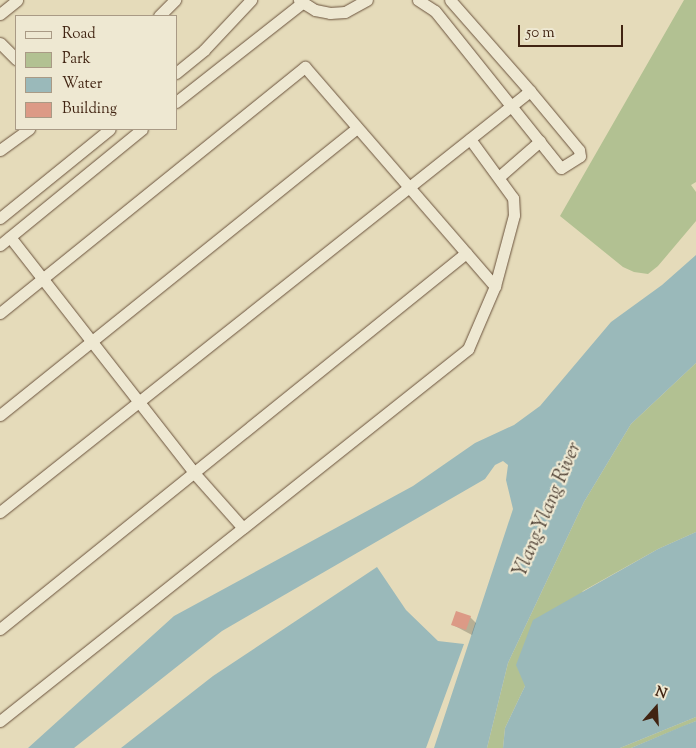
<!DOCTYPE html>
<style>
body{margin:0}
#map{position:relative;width:696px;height:748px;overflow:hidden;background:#e5dbba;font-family:"Sorts Mill Goudy",serif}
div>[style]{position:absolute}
.green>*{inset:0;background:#b2c192}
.water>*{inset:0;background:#9ab9ba}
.shadow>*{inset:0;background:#0003}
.building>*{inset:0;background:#dc9a86}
.roads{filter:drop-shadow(0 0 1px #6a523c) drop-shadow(0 0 1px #6a523c)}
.minor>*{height:11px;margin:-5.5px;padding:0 5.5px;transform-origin:5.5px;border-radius:5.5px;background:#eee8d2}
span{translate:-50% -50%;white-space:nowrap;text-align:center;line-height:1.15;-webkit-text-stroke:4.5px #eee8d2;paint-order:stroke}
.water-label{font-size:20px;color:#57493c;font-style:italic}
.legend{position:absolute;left:15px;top:15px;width:162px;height:115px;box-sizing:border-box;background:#eee8d2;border:1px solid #a99a85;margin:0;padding:6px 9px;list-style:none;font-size:15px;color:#412412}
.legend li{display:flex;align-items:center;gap:10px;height:25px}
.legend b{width:25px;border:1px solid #a99a85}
.north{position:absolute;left:631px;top:683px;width:50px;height:50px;-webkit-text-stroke:4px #eee8d2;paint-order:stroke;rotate:19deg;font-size:14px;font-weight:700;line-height:20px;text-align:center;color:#412412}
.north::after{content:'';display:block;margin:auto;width:18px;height:22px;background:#412412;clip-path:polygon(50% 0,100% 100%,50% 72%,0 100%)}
.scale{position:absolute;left:518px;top:25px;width:105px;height:22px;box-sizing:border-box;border:2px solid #412412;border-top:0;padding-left:6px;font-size:15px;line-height:18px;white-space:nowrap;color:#412412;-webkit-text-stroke:4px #eee8d2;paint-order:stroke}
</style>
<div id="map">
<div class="green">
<i style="clip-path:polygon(684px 0,696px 0,696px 182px,691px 185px,696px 192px,696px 221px,658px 266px,648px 274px,634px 272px,623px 267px,560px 216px)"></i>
<i style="clip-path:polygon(696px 363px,696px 532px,658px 549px,583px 591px,525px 686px,505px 728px,503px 748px,487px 748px,508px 663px,584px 502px,631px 424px)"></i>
<i style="clip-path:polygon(696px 717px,696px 721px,631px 748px,620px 748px)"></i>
</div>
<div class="water">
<i style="clip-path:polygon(696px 255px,696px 363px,631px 424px,584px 502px,508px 663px,487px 748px,434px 748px,513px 509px,506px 480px,508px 465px,503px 461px,495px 465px,485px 479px,222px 631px,74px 748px,28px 748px,174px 616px,413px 486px,475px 443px,514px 425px,540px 406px,611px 322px,662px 285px)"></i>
<i style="clip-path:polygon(696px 532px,696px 717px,620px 748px,503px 748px,505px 728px,525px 686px,516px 665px,533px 620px,658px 549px)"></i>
<i style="clip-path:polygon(377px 567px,406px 610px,438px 641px,464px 644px,426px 748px,121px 748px,213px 676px)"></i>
<i style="clip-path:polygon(696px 721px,696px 748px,631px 748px,683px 726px)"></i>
</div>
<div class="shadow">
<i style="clip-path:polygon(470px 617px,476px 623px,472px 635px,453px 625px)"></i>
</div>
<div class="building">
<i style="clip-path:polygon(456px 611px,471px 616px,466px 630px,451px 625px)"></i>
</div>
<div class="roads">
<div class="minor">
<i style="left:299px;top:0;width:19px;rotate:32deg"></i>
<i style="left:315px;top:10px;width:15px;rotate:11deg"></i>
<i style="left:330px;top:13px;width:15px;rotate:-4deg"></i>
<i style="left:345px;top:12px;width:25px;rotate:-29deg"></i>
<i style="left:418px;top:0;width:20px;rotate:33deg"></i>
<i style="left:435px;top:11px;width:201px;rotate:51.3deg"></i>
<i style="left:561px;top:168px;width:22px;rotate:-32deg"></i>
<i style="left:580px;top:156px;width:6px;rotate:-99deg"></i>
<i style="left:579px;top:150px;width:77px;rotate:-129.7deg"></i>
<i style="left:530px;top:91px;width:121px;rotate:-131.3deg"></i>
<i style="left:0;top:14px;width:22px;rotate:-39deg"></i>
<i style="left:159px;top:16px;width:23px;rotate:-45deg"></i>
<i style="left:0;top:43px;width:23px;rotate:45deg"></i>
<i style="left:176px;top:73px;width:36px;rotate:-39deg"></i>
<i style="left:204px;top:50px;width:69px;rotate:-46.8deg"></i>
<i style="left:176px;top:102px;width:160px;rotate:-38.2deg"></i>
<i style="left:0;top:150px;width:36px;rotate:-36deg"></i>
<i style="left:500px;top:176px;width:53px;rotate:-41.2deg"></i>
<i style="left:0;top:218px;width:141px;rotate:-39deg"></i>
<i style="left:10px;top:237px;width:301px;rotate:52deg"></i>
<i style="left:195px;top:474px;width:72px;rotate:48.4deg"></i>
<i style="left:0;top:245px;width:183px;rotate:-39.2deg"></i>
<i style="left:0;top:313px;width:392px;rotate:-38.9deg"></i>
<i style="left:305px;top:67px;width:290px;rotate:49.1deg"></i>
<i style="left:0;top:415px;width:458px;rotate:-38.8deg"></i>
<i style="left:0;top:512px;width:677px;rotate:-38.46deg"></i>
<i style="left:0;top:629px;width:599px;rotate:-38.9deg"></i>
<i style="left:0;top:721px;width:598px;rotate:-38.48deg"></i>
<i style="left:468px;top:349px;width:69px;rotate:-66.8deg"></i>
<i style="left:495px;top:286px;width:73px;rotate:-75deg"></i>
<i style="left:514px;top:215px;width:17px;rotate:-93deg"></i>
<i style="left:513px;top:198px;width:73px;rotate:-126.1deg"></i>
</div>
</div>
<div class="water-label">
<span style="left:548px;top:510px;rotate:-67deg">Ylang-Ylang River</span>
</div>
<ul class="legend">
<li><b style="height:6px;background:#eee8d2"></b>Road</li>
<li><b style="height:14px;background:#b2c192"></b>Park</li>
<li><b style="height:14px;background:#9ab9ba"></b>Water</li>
<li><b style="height:14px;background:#dc9a86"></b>Building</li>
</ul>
<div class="north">N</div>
<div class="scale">50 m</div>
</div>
